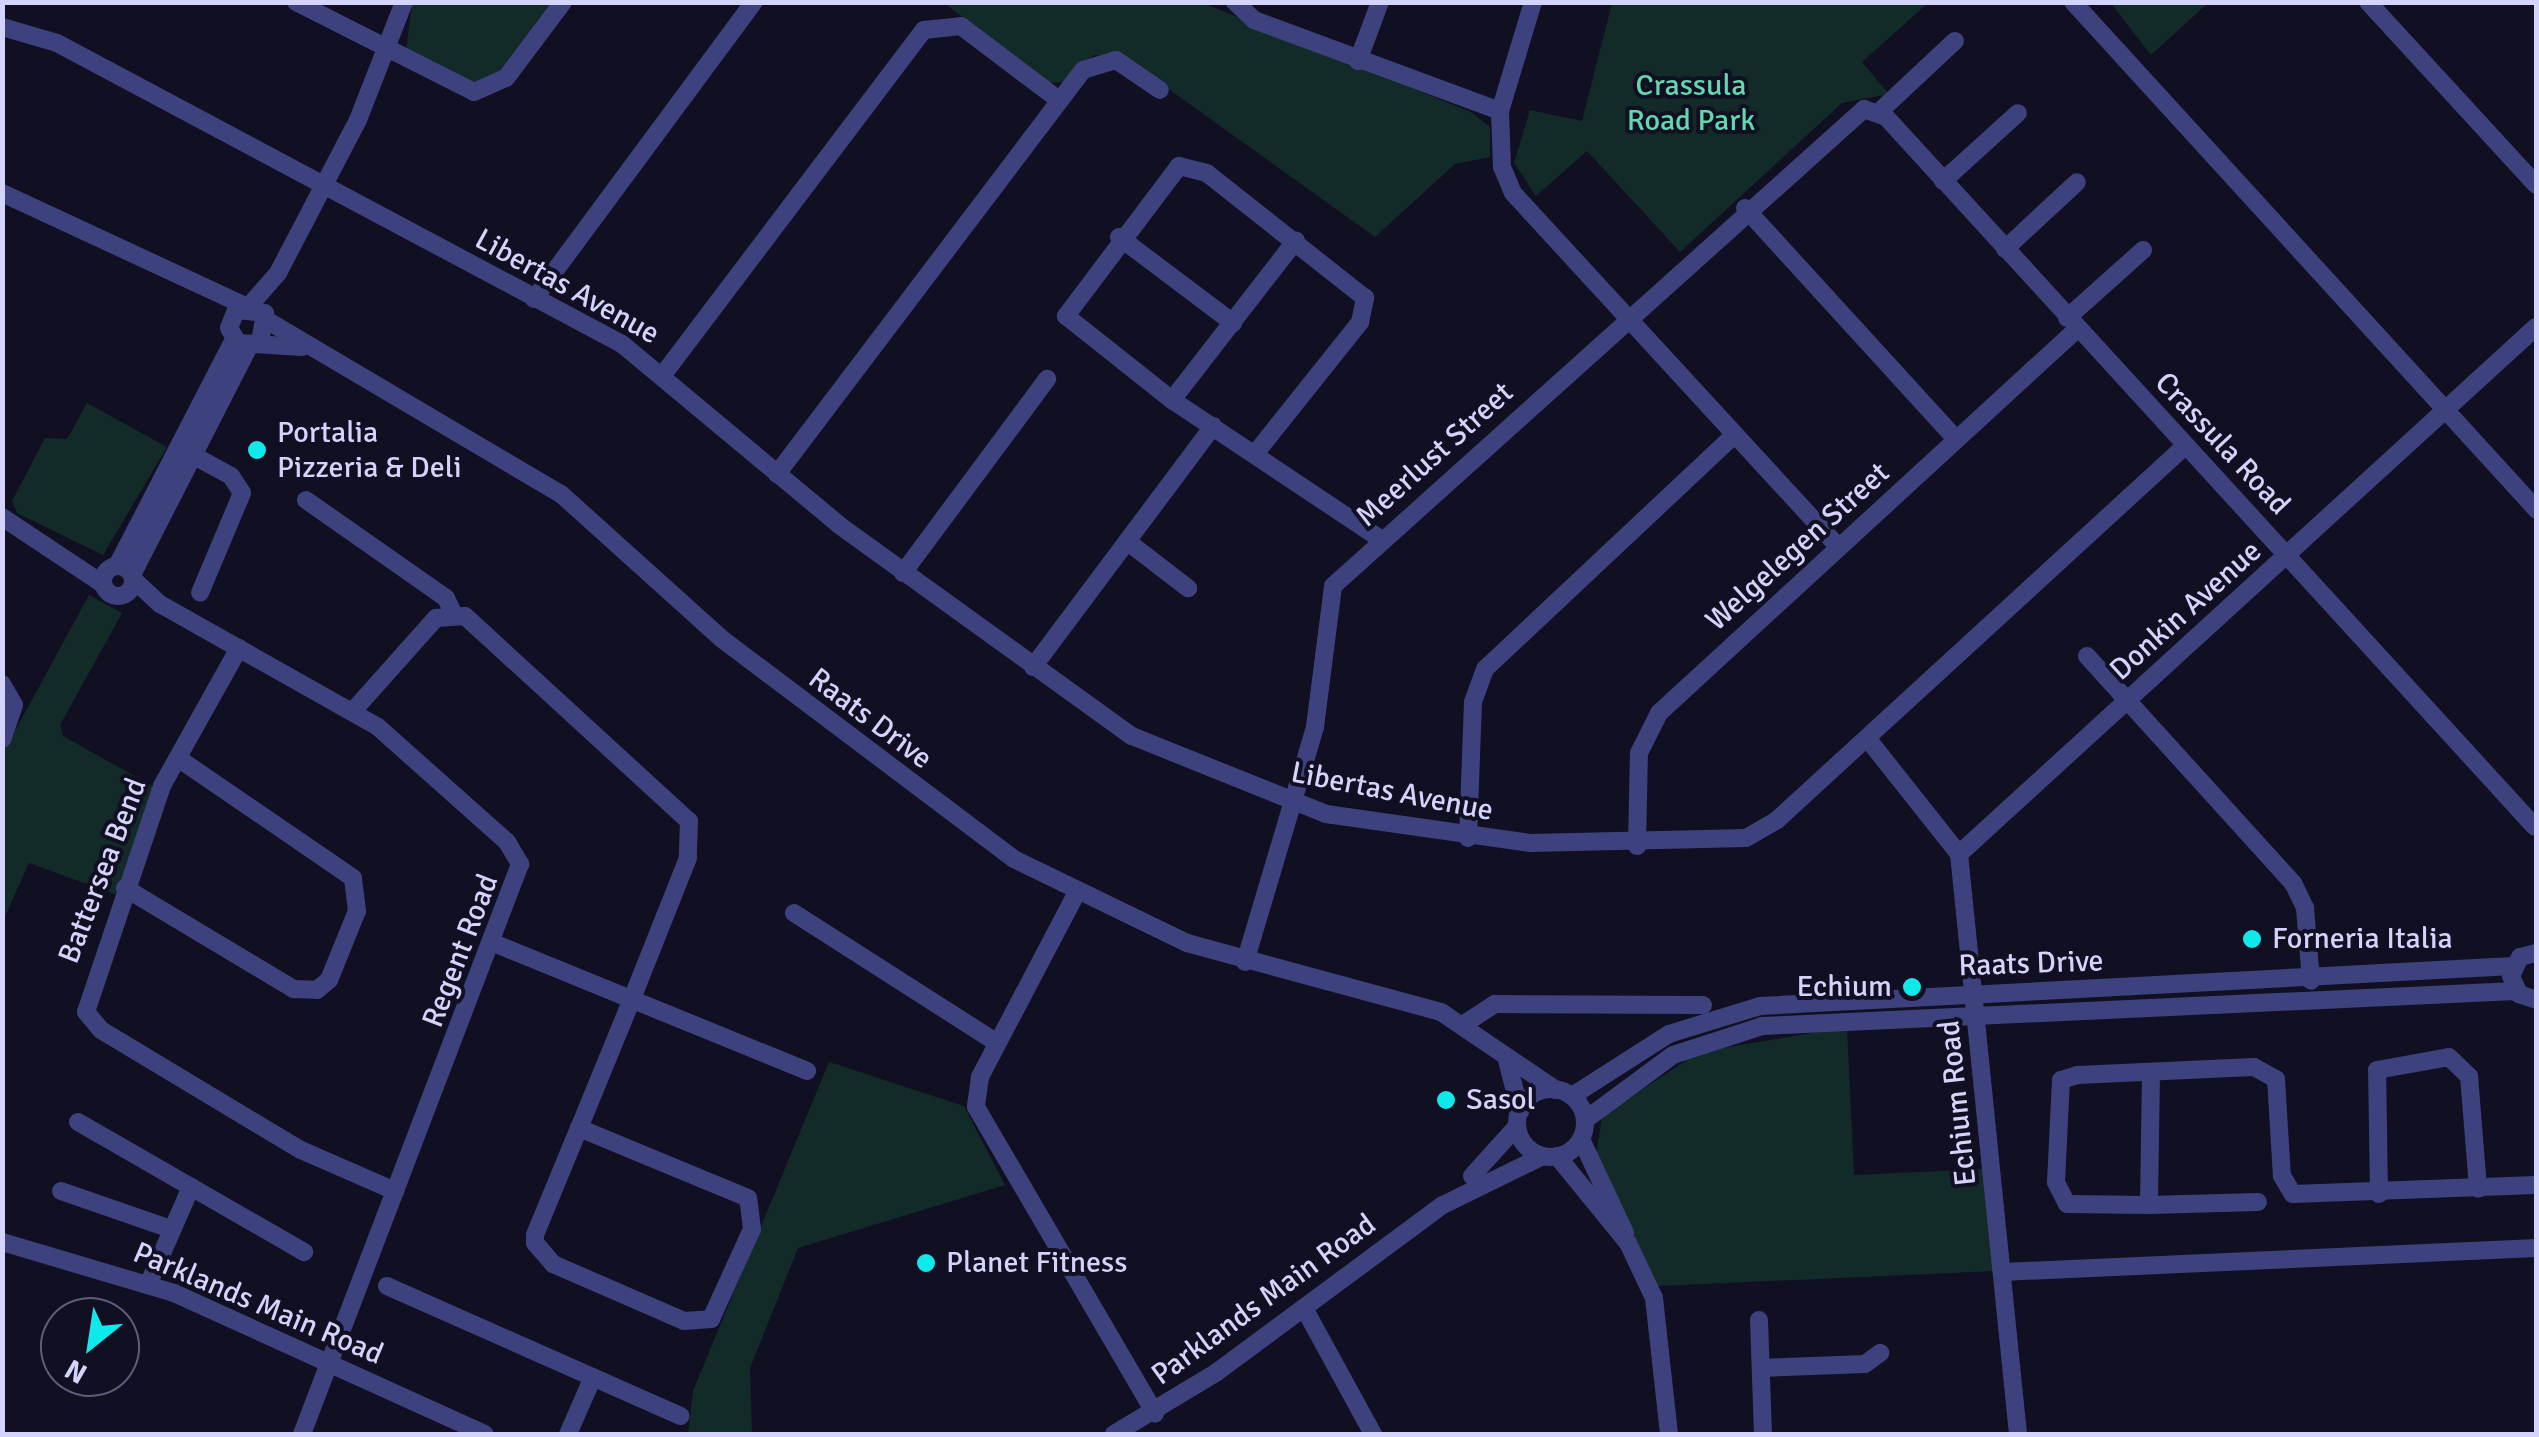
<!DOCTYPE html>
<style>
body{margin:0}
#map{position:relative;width:2539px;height:1437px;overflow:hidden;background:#110f22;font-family:Signika,sans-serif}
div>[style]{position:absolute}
.green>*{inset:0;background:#132b28}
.minor>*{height:18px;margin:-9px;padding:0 9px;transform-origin:9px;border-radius:9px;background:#3d417d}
.minor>.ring{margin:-9px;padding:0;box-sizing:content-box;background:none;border:18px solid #3d417d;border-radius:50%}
.dots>*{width:28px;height:28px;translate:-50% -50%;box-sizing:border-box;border:5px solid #110f22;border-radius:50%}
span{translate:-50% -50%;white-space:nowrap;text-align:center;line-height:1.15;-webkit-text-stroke:8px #110f22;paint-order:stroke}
.park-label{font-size:30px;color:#64d7b0}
.street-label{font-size:30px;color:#d4d3fc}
.poi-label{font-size:30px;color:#d4d3fc}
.left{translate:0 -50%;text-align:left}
.right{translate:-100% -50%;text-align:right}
.frame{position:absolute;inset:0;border:5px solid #d4d3fc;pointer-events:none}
.north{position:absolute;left:40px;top:1297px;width:100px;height:100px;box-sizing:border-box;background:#110f22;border:2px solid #5f5d79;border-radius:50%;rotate:210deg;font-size:28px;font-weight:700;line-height:40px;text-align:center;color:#d4d3fc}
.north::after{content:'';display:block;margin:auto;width:35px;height:45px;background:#10e9eb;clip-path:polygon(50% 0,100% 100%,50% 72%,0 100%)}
</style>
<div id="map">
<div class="green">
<i style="clip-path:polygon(2110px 2px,2208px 2px,2208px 3px,2151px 55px)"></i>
<i style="clip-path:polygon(412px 3px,556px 3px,502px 73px,479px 85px,406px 50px)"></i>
<i style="clip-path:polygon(944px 3px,1203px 3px,1471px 112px,1490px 127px,1490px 157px,1455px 164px,1375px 237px,1124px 57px,1094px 55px,1065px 82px,1050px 83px)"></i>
<i style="clip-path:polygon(1612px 3px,1928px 3px,1862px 62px,1889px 94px,1842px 103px,1680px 252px,1587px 151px,1536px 196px,1514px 163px,1530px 110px,1582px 121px)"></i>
<i style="clip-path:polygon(87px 403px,167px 447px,103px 555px,17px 513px,12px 501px,45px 438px,67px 439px)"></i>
<i style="clip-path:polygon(89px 595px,122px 613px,60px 725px,63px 736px,156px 788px,117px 895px,29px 863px,3px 921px,3px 753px)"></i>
<i style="clip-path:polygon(1847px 1027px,1854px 1175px,1985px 1169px,1995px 1271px,1658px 1286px,1596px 1156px,1602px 1116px,1699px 1052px)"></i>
<i style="clip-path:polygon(829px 1062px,964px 1106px,1005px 1185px,798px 1248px,750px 1368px,752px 1434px,688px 1434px,693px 1391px)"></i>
</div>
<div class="minor">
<i style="left:296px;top:2px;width:199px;rotate:26.8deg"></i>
<i style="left:474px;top:92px;width:35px;rotate:-24deg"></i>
<i style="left:506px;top:78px;width:95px;rotate:-53.1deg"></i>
<i style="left:1235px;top:2px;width:26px;rotate:43deg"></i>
<i style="left:1254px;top:20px;width:262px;rotate:20.3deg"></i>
<i style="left:1533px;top:2px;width:114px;rotate:106.8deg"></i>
<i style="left:1500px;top:111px;width:56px;rotate:88deg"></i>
<i style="left:1502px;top:167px;width:28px;rotate:67deg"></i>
<i style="left:1513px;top:193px;width:481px;rotate:47.4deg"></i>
<i style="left:2073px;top:2px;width:687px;rotate:47.6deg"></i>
<i style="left:2368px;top:2px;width:248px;rotate:47.4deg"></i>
<i style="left:2px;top:27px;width:57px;rotate:16.2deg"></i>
<i style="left:57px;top:43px;width:640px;rotate:28.05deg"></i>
<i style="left:622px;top:344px;width:283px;rotate:39.8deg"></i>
<i style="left:839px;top:525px;width:361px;rotate:35.8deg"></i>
<i style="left:1132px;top:736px;width:209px;rotate:21.9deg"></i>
<i style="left:1326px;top:814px;width:207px;rotate:8.1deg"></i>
<i style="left:1531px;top:843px;width:215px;rotate:-1.3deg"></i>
<i style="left:1746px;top:838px;width:36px;rotate:-30deg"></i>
<i style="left:1777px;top:820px;width:553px;rotate:-42.51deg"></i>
<i style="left:1358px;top:61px;width:63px;rotate:-69.6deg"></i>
<i style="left:1879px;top:112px;width:104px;rotate:-43.1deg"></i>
<i style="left:1943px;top:181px;width:101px;rotate:-42.2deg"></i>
<i style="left:2px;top:193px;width:268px;rotate:24.9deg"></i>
<i style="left:1745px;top:208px;width:313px;rotate:47.6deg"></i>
<i style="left:1119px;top:237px;width:143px;rotate:37deg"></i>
<i style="left:2005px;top:249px;width:98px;rotate:-42.9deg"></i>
<i style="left:534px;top:299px;width:370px;rotate:-53.5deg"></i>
<i style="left:249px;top:306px;width:44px;rotate:-48.7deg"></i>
<i style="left:278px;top:273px;width:173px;rotate:-62.4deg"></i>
<i style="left:358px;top:120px;width:127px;rotate:-68.7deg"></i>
<i style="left:2067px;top:318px;width:102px;rotate:-41.8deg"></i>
<i style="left:268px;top:321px;width:340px;rotate:30.6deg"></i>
<i style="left:561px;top:494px;width:217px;rotate:42deg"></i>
<i style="left:722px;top:639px;width:366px;rotate:37deg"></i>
<i style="left:1014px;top:859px;width:192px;rotate:25.9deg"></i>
<i style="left:1187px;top:943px;width:263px;rotate:15.2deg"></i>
<i style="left:1441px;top:1012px;width:139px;rotate:34.1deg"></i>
<i style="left:260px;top:342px;width:29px;rotate:-80deg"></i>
<i style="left:265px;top:313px;width:29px;rotate:-174deg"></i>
<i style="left:236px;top:310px;width:19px;rotate:111deg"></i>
<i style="left:229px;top:328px;width:17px;rotate:59deg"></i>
<i style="left:238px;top:343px;width:64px;rotate:3.6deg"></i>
<i style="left:665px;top:372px;width:429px;rotate:-52.9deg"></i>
<i style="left:924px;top:30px;width:37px;rotate:-6deg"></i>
<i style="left:961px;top:26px;width:123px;rotate:37.1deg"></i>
<i style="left:1172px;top:400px;width:202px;rotate:-52.2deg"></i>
<i style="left:1258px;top:450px;width:164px;rotate:-51.4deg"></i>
<i style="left:1360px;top:322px;width:25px;rotate:-78deg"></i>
<i style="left:1365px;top:298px;width:201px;rotate:-141.7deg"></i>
<i style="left:1207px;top:173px;width:29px;rotate:-166deg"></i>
<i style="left:1179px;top:166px;width:188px;rotate:127deg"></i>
<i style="left:1066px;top:316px;width:135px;rotate:38.4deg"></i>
<i style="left:1172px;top:400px;width:252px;rotate:33.7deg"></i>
<i style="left:187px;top:452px;width:50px;rotate:28.6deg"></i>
<i style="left:231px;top:476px;width:20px;rotate:57deg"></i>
<i style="left:242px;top:493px;width:108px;rotate:112.8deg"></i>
<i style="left:777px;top:474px;width:507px;rotate:-52.86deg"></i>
<i style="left:1083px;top:70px;width:34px;rotate:-17deg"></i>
<i style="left:1116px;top:60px;width:53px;rotate:34.3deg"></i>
<i style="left:306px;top:500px;width:171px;rotate:35deg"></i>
<i style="left:446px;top:598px;width:17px;rotate:65deg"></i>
<i style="left:2px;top:517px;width:121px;rotate:33.6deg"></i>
<i style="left:1128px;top:542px;width:76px;rotate:37.5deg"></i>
<i style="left:117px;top:566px;width:255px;rotate:-62.7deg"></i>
<i class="ring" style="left:103px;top:566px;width:12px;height:12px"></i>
<i style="left:903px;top:573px;width:242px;rotate:-53.4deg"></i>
<i style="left:132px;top:575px;width:257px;rotate:-62.9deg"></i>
<i style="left:133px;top:579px;width:37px;rotate:43deg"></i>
<i style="left:160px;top:604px;width:250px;rotate:29.4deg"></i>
<i style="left:378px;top:727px;width:173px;rotate:41.7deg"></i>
<i style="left:507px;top:842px;width:26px;rotate:59deg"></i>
<i style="left:520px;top:864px;width:610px;rotate:110.93deg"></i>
<i style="left:239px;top:648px;width:158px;rotate:119.2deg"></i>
<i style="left:162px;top:786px;width:238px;rotate:108.6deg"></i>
<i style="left:86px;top:1012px;width:23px;rotate:50deg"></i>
<i style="left:101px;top:1030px;width:233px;rotate:31deg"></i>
<i style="left:301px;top:1150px;width:103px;rotate:23.6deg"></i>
<i style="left:2087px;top:656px;width:307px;rotate:47.8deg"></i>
<i style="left:2293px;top:883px;width:28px;rotate:64deg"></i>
<i style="left:2305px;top:908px;width:73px;rotate:85.3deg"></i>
<i style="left:1033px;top:667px;width:301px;rotate:-53.2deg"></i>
<i style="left:2px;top:684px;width:24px;rotate:60deg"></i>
<i style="left:14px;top:705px;width:36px;rotate:109deg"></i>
<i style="left:353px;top:711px;width:125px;rotate:-48.3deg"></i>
<i style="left:436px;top:618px;width:29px;rotate:-4deg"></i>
<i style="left:465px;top:616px;width:304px;rotate:42.5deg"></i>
<i style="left:689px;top:821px;width:37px;rotate:92deg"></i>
<i style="left:688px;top:858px;width:152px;rotate:111.7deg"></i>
<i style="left:632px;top:999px;width:139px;rotate:112.3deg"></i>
<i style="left:579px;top:1128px;width:116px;rotate:112.4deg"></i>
<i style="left:535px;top:1235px;width:8px;rotate:90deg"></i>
<i style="left:535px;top:1243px;width:28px;rotate:49deg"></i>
<i style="left:553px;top:1264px;width:143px;rotate:23.5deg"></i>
<i style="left:684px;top:1321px;width:27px;rotate:-4deg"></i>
<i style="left:711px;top:1319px;width:99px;rotate:-65.5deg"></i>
<i style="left:752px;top:1229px;width:31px;rotate:-97deg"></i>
<i style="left:748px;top:1198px;width:183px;rotate:-157.5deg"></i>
<i style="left:1867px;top:738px;width:148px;rotate:51.6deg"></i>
<i style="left:1959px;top:854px;width:583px;rotate:84.19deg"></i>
<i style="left:1468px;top:838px;width:136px;rotate:-87.9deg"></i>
<i style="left:1473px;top:702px;width:35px;rotate:-70deg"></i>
<i style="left:1485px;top:669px;width:340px;rotate:-43.2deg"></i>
<i style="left:1637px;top:846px;width:93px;rotate:-88.8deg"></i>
<i style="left:1639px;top:753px;width:45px;rotate:-63.4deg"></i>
<i style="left:1659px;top:713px;width:568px;rotate:-42.57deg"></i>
<i style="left:1959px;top:854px;width:781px;rotate:-42.41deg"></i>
<i style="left:125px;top:888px;width:197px;rotate:30.9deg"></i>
<i style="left:294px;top:989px;width:23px;rotate:2deg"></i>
<i style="left:317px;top:990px;width:16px;rotate:-40deg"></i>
<i style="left:329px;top:980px;width:74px;rotate:-67.9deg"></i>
<i style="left:357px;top:911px;width:33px;rotate:-97deg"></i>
<i style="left:353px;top:878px;width:211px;rotate:-145.6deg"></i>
<i style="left:1076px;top:894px;width:207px;rotate:117.7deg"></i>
<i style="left:980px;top:1077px;width:30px;rotate:98deg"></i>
<i style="left:976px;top:1107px;width:355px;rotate:59.7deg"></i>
<i style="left:794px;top:913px;width:241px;rotate:32.6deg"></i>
<i style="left:496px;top:944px;width:336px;rotate:22.2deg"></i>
<i style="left:2536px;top:953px;width:16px;rotate:166deg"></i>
<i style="left:2520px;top:957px;width:21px;rotate:115deg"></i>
<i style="left:2511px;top:976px;width:20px;rotate:66deg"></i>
<i style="left:2519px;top:994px;width:18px;rotate:19deg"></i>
<i style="left:1245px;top:962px;width:245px;rotate:-73.4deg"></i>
<i style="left:1315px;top:727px;width:142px;rotate:-82.7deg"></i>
<i style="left:1333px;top:586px;width:714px;rotate:-41.93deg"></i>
<i style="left:1864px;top:109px;width:23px;rotate:20deg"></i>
<i style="left:1886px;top:117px;width:961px;rotate:47.57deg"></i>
<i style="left:1464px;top:1024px;width:37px;rotate:-33deg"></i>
<i style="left:1495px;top:1004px;width:208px;rotate:0.3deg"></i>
<i style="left:1507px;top:1060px;width:53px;rotate:75.7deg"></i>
<i style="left:2151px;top:1074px;width:131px;rotate:90.9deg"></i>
<i style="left:2149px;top:1205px;width:82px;rotate:-179.3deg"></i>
<i style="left:2067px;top:1204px;width:25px;rotate:-117deg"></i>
<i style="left:2056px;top:1182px;width:102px;rotate:-87.2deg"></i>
<i style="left:2061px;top:1080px;width:17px;rotate:-17deg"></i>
<i style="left:2077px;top:1075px;width:177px;rotate:-2.6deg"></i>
<i style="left:2254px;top:1067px;width:25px;rotate:29deg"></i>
<i style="left:2276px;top:1079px;width:97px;rotate:86.5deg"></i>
<i style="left:2282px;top:1176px;width:21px;rotate:59deg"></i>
<i style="left:2293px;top:1194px;width:243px;rotate:-2.1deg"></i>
<i class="ring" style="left:1517px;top:1089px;width:50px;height:50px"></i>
<i style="left:1572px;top:1096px;width:115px;rotate:-32.6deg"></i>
<i style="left:1669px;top:1034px;width:95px;rotate:-17.1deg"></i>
<i style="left:1760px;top:1006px;width:754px;rotate:-3.04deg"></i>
<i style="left:1585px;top:1120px;width:109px;rotate:-36.5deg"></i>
<i style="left:1673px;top:1055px;width:94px;rotate:-18deg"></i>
<i style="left:1762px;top:1026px;width:754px;rotate:-2.66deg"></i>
<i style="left:78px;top:1122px;width:261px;rotate:29.9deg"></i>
<i style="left:1581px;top:1139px;width:104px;rotate:64.9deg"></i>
<i style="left:1557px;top:1156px;width:112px;rotate:50.8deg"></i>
<i style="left:1628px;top:1243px;width:61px;rotate:64.7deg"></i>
<i style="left:1654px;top:1298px;width:137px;rotate:83.7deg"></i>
<i style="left:1472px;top:1176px;width:67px;rotate:-48deg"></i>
<i style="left:61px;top:1191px;width:113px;rotate:19.1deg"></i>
<i style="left:2379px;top:1194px;width:124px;rotate:-90.9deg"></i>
<i style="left:2377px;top:1070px;width:73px;rotate:-10.2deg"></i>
<i style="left:2449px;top:1057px;width:28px;rotate:44deg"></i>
<i style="left:2469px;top:1076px;width:113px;rotate:85.4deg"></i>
<i style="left:2149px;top:1205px;width:109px;rotate:-1.6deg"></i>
<i style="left:2px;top:1242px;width:179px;rotate:16.5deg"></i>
<i style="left:174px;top:1293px;width:341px;rotate:24.4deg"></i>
<i style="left:2002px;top:1272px;width:535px;rotate:-2.57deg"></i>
<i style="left:149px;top:1283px;width:105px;rotate:-66.4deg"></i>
<i style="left:387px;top:1286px;width:321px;rotate:23.9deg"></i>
<i style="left:1304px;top:1308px;width:144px;rotate:61.3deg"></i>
<i style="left:1759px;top:1320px;width:114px;rotate:88deg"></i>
<i style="left:1761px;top:1368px;width:104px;rotate:-2.2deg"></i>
<i style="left:1865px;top:1364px;width:19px;rotate:-36deg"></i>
<i style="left:568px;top:1434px;width:62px;rotate:-66.3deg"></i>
<i style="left:1114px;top:1434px;width:120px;rotate:-31deg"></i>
<i style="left:1217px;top:1372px;width:281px;rotate:-36.5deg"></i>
<i style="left:1443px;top:1205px;width:111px;rotate:-26.1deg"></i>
</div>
<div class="dots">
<i style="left:257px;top:450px;background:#10e9eb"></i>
<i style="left:2252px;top:939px;background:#10e9eb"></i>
<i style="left:1912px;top:987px;background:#10e9eb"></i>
<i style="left:1446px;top:1100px;background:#10e9eb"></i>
<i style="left:926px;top:1263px;background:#10e9eb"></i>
</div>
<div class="park-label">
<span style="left:1691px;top:103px">Crassula<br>Road Park</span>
</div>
<div class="street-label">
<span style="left:567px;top:287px;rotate:29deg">Libertas Avenue</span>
<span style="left:2222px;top:444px;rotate:47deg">Crassula Road</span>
<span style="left:1435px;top:455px;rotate:-42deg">Meerlust Street</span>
<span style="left:1798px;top:547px;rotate:-42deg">Welgelegen Street</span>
<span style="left:2186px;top:611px;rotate:-42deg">Donkin Avenue</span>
<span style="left:870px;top:719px;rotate:37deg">Raats Drive</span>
<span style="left:1392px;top:792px;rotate:11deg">Libertas Avenue</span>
<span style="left:103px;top:871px;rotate:-69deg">Battersea Bend</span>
<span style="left:461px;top:951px;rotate:-69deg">Regent Road</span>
<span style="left:2031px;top:964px;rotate:-2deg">Raats Drive</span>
<span style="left:1958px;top:1103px;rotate:-96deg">Echium Road</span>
<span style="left:1264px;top:1300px;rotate:-36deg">Parklands Main Road</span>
<span style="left:258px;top:1304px;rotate:23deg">Parklands Main Road</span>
</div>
<div class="poi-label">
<span class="left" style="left:277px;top:450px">Portalia<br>Pizzeria &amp; Deli</span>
<span class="left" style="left:2272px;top:939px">Forneria Italia</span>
<span class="right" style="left:1892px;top:987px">Echium</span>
<span class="left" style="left:1466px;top:1100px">Sasol</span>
<span class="left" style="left:946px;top:1263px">Planet Fitness</span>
</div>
<div class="frame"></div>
<div class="north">N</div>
</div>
